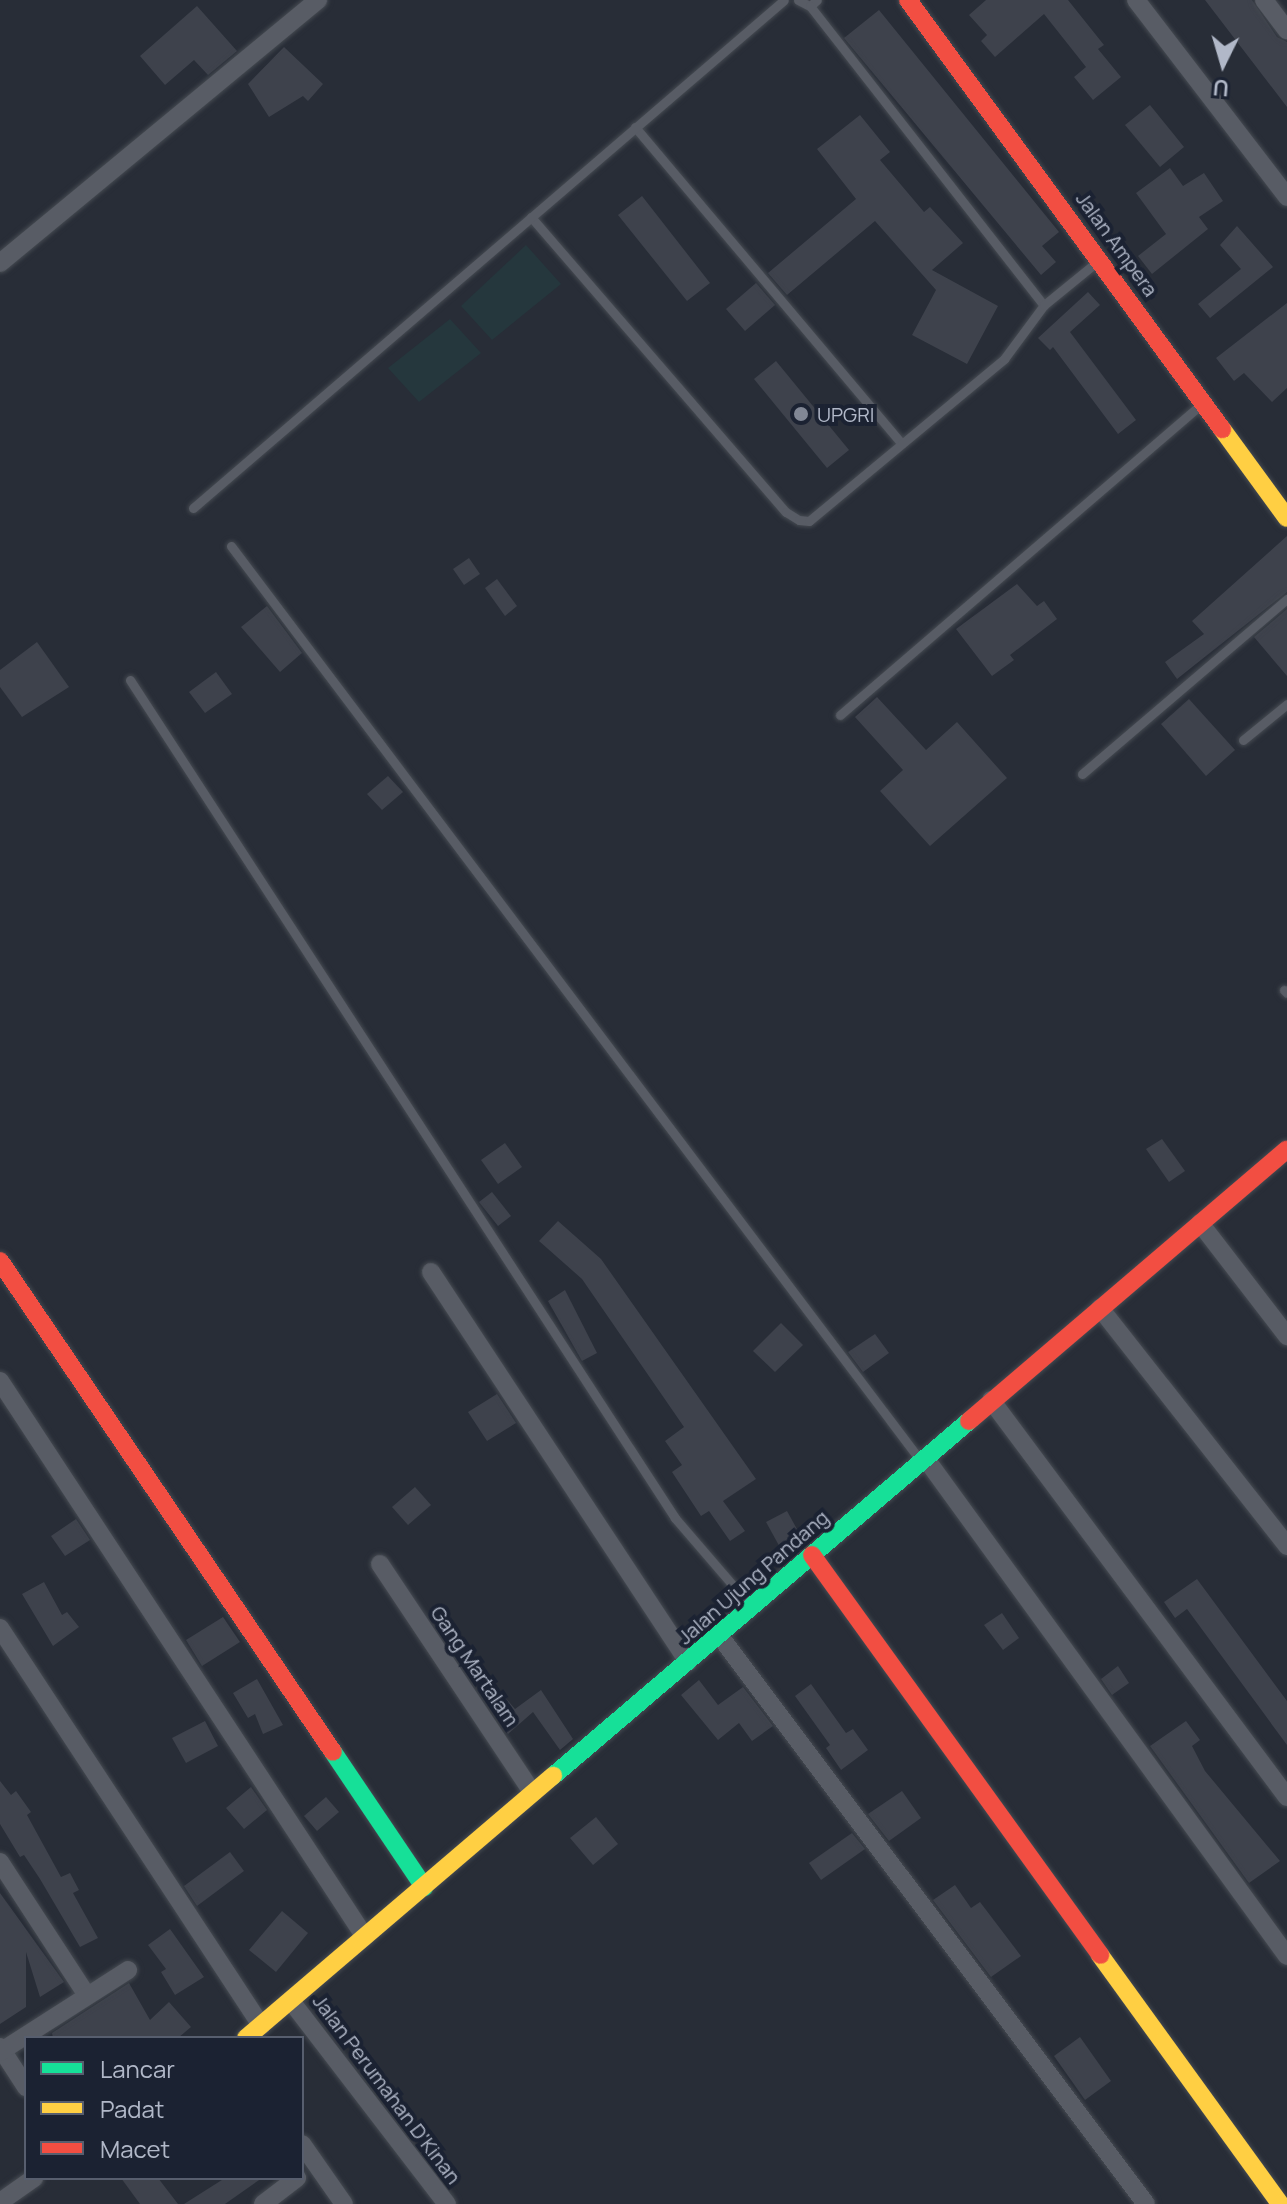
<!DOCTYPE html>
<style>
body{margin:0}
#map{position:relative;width:1287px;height:2204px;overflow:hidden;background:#282d37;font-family:Manrope,sans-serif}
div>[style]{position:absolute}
.green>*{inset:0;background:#25373d}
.building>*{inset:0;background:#3e424c}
.roads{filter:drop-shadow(0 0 2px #454a51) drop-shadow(0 0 2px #454a51)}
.lane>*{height:9px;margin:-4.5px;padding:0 4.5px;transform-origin:4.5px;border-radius:4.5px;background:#585c65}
.street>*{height:18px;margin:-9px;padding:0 9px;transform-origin:9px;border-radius:9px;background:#585c65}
.fast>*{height:18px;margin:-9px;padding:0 9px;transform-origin:9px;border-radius:9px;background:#16e098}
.slow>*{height:18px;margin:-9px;padding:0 9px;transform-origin:9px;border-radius:9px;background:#ffcf43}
.jam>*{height:18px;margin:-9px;padding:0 9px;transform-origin:9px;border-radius:9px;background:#f24e42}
.dots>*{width:22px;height:22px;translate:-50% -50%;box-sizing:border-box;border:4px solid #1b2232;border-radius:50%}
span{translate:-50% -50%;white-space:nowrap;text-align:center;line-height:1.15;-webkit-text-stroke:8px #1b2232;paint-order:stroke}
.street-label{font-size:20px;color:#b1b8c8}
.poi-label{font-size:20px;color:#b1b8c8}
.left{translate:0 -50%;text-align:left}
.legend{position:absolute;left:24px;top:2036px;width:280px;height:144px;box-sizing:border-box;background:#1b2232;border:2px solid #575e6e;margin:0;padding:10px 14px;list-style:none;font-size:24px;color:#b1b8c8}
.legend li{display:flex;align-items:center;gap:16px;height:40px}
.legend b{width:40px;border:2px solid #575e6e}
.north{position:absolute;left:1183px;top:24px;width:80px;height:80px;-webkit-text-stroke:6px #1b2232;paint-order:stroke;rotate:185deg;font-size:22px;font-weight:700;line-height:32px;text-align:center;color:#b1b8c8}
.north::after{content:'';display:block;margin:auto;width:28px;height:36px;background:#b1b8c8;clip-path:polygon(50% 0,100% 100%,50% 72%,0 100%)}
</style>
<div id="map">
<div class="green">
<i style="clip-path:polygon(526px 245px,561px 284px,492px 340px,461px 306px)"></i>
<i style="clip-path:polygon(450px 319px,481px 353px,419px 402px,388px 368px)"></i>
</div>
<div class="building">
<i style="clip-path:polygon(986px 0,1068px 0,1104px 45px,1098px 49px,1121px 77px,1093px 100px,1074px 77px,1086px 67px,1044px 14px,995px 57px,981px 41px,987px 35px,969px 15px)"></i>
<i style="clip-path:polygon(1205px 0,1252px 0,1277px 37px,1287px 42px,1287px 107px)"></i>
<i style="clip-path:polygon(197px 6px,237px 51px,208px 75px,194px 60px,165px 85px,140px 56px)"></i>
<i style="clip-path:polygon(879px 10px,1059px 232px,1042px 246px,1056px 262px,1041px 275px,844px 38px)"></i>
<i style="clip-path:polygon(284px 47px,323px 84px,308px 101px,303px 96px,269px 117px,248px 84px)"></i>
<i style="clip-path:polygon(1150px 105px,1184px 147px,1160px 167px,1125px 125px)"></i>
<i style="clip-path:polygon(860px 115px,890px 152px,880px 160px,924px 212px,930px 207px,963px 243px,932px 270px,998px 306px,967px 364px,912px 335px,936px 290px,875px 221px,787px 295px,768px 273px,856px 199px,817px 149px)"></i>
<i style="clip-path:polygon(1170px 168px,1183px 186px,1204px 173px,1223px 201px,1199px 217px,1208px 229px,1152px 274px,1138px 256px,1166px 234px,1136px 193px)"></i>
<i style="clip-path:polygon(642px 196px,710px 283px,687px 301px,618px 215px)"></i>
<i style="clip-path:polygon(1237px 226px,1273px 267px,1210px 318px,1198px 304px,1241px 269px,1220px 245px)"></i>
<i style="clip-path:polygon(756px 283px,775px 305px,745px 331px,726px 309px)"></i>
<i style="clip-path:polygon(1088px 292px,1100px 305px,1070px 332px,1136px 420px,1118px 434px,1053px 347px,1050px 350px,1038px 338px)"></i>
<i style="clip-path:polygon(1287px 303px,1287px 388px,1272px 402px,1244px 373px,1234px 381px,1216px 358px)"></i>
<i style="clip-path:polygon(776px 361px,849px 450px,827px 468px,754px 379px)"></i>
<i style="clip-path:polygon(1287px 536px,1287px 592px,1177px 679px,1165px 662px,1204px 634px,1192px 621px)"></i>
<i style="clip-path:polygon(469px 558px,480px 574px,464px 585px,453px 569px)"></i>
<i style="clip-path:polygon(497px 579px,517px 606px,505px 616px,485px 588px)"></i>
<i style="clip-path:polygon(1017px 584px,1037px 606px,1044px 601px,1057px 619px,1010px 655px,1014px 660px,992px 676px,956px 629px)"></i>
<i style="clip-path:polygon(267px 606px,302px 653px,280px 672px,241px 627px)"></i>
<i style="clip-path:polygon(1287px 609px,1287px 676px,1254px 637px)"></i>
<i style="clip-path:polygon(37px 642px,69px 687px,22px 717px,0 687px,0 670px)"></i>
<i style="clip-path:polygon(216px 672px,232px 694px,205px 713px,189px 692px)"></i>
<i style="clip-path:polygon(877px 697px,926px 750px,957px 722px,1007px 778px,930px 846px,880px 791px,903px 770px,855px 717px)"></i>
<i style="clip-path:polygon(1189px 699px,1235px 750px,1206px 776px,1161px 724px)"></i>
<i style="clip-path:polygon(388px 776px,403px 792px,382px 810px,367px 794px)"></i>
<i style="clip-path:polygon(1162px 1139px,1185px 1171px,1169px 1182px,1146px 1149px)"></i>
<i style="clip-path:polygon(505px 1143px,522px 1167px,498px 1184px,481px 1160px)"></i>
<i style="clip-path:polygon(492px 1192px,511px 1216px,498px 1226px,479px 1202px)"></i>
<i style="clip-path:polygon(558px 1221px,601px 1259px,756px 1479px,723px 1501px,745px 1531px,730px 1541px,709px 1511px,701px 1516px,672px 1472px,682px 1465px,665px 1441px,684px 1427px,582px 1279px,539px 1241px)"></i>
<i style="clip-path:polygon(565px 1290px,597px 1353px,582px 1361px,548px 1301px)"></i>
<i style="clip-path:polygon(781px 1323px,803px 1345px,775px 1372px,753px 1351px)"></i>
<i style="clip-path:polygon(875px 1334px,889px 1353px,863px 1372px,848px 1352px)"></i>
<i style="clip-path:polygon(497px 1394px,516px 1423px,487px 1441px,468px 1412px)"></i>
<i style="clip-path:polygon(415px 1487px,431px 1505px,408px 1525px,392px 1507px)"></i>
<i style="clip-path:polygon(787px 1511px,803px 1540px,782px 1551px,766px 1522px)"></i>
<i style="clip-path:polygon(76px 1519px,90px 1540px,65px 1556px,51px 1536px)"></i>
<i style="clip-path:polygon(1197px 1579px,1287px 1701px,1287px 1745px,1187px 1609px,1175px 1618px,1164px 1602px)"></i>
<i style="clip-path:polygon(44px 1582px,62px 1615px,67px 1612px,79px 1627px,53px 1646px,22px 1594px)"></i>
<i style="clip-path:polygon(1002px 1613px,1019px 1638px,1003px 1650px,984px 1625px)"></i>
<i style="clip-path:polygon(223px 1617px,240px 1642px,202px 1666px,186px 1640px)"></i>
<i style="clip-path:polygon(1118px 1666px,1129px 1683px,1112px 1695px,1101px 1679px)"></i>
<i style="clip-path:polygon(257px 1679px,283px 1725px,263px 1734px,255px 1714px,248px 1718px,233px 1693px)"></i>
<i style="clip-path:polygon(699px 1680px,718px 1705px,743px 1687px,773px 1726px,752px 1741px,739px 1723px,718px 1740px,681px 1695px)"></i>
<i style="clip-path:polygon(811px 1684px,846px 1733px,853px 1729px,868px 1750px,841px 1770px,826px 1748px,830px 1745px,795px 1696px)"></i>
<i style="clip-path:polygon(499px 1690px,515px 1709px,541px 1690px,573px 1739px,560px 1750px,533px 1712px,508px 1734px,486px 1702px)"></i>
<i style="clip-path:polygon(205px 1721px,218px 1746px,186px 1763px,172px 1738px)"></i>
<i style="clip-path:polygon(1186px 1721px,1200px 1740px,1192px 1746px,1205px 1771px,1280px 1861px,1249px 1883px,1150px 1746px)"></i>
<i style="clip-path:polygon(0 1781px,11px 1795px,16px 1791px,31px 1812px,27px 1815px,61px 1877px,70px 1873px,79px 1890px,73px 1893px,98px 1938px,80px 1947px,40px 1879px,24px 1855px,20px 1857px,0 1824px)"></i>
<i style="clip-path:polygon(251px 1787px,267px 1810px,244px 1829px,226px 1808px)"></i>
<i style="clip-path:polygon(902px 1791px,921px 1818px,889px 1841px,868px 1814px)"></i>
<i style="clip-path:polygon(326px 1797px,339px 1812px,317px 1831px,304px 1816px)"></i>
<i style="clip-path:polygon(596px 1817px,618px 1844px,593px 1865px,570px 1838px)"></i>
<i style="clip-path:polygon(852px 1833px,865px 1849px,821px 1880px,809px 1863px)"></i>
<i style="clip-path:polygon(230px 1852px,244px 1871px,197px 1906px,184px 1886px)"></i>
<i style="clip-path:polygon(955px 1885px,971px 1908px,980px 1902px,1021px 1956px,991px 1977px,933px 1900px)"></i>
<i style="clip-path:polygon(0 1893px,64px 1982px,40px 1997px,26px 1952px,26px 2007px,0 2024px)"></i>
<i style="clip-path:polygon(282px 1911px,308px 1933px,276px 1972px,249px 1950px)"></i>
<i style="clip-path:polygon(170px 1929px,204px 1977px,175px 1995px,161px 1972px,166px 1969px,148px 1945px)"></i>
<i style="clip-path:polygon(129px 1983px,150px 2020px,169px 2002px,191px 2027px,178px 2038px,53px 2038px,52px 2033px)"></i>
<i style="clip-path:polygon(1080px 2037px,1111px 2081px,1085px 2100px,1054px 2056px)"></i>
<i style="clip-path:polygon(121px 2178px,158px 2178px,178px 2204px,140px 2204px)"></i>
<i style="clip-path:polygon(225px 2178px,262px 2178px,225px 2204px,184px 2204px)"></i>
</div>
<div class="roads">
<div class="lane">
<i style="left:798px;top:0;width:13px;rotate:27deg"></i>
<i style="left:810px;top:6px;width:9px;rotate:-41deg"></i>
<i style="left:810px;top:6px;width:380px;rotate:52deg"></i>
<i style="left:635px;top:127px;width:414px;rotate:49.9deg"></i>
<i style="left:531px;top:217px;width:390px;rotate:49.2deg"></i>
<i style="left:786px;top:512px;width:15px;rotate:32deg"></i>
<i style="left:799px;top:520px;width:10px;rotate:6deg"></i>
<i style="left:809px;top:521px;width:254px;rotate:-39.7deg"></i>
<i style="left:1004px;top:359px;width:67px;rotate:-53.5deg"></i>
<i style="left:1044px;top:305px;width:70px;rotate:-39.2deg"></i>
<i style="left:193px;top:508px;width:779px;rotate:-40.68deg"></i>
<i style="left:231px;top:546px;width:1145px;rotate:52.99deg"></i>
<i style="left:130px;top:680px;width:1000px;rotate:56.96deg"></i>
<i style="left:675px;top:1518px;width:113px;rotate:49.3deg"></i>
<i style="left:840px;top:715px;width:479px;rotate:-40.7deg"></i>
<i style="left:1243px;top:740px;width:57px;rotate:-39.3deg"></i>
<i style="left:1082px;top:774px;width:270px;rotate:-40.5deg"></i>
<i style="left:1284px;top:990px;width:4px;rotate:45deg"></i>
</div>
<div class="street">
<i style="left:1136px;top:0;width:248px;rotate:52.5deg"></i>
<i style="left:1264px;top:0;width:38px;rotate:53deg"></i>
<i style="left:0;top:263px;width:413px;rotate:-39.6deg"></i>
<i style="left:1200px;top:1223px;width:143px;rotate:52.4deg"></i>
<i style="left:431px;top:1272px;width:467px;rotate:56.6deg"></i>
<i style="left:1100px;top:1308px;width:303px;rotate:51.8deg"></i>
<i style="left:0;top:1381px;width:665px;rotate:56.72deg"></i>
<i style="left:991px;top:1400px;width:495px;rotate:53.3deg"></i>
<i style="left:926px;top:1459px;width:614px;rotate:54.01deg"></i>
<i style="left:380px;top:1564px;width:275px;rotate:56.3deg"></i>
<i style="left:0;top:1628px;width:476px;rotate:56.7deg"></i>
<i style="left:719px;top:1635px;width:711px;rotate:53.11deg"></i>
<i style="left:0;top:1862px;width:158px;rotate:56.9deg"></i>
<i style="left:291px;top:2001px;width:256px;rotate:52.5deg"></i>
<i style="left:0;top:2047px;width:48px;rotate:57deg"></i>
<i style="left:0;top:2052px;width:152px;rotate:-32.6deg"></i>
<i style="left:302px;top:2144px;width:73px;rotate:55deg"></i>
<i style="left:0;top:2202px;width:42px;rotate:-35.2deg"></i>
<i style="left:263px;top:2204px;width:43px;rotate:-37.4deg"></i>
</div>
<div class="fast">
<i style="left:333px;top:1752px;width:163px;rotate:56deg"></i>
<i style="left:553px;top:1776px;width:547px;rotate:-40.48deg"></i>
</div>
<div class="slow">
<i style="left:1222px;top:429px;width:110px;rotate:53.9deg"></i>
<i style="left:1100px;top:1955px;width:307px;rotate:54.1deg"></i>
<i style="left:246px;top:2038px;width:404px;rotate:-40.5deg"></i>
</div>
<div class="jam">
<i style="left:908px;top:0;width:532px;rotate:53.8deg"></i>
<i style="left:0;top:1261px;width:593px;rotate:55.85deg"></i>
<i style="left:969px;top:1421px;width:418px;rotate:-40.5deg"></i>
<i style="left:812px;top:1555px;width:493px;rotate:54.2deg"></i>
</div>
</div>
<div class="dots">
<i style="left:801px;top:414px;background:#818795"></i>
</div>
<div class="street-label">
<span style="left:1117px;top:244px;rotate:54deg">Jalan Ampera</span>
<span style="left:753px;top:1577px;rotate:-41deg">Jalan Ujung Pandang</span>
<span style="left:475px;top:1666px;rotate:56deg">Gang Martalam</span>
<span style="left:387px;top:2089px;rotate:53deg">Jalan Perumahan D'Kinan</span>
</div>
<div class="poi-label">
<span class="left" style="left:817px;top:414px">UPGRI</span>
</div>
<ul class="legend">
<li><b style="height:10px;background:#16e098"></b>Lancar</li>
<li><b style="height:10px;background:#ffcf43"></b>Padat</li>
<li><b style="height:10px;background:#f24e42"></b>Macet</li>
</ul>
<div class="north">U</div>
</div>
